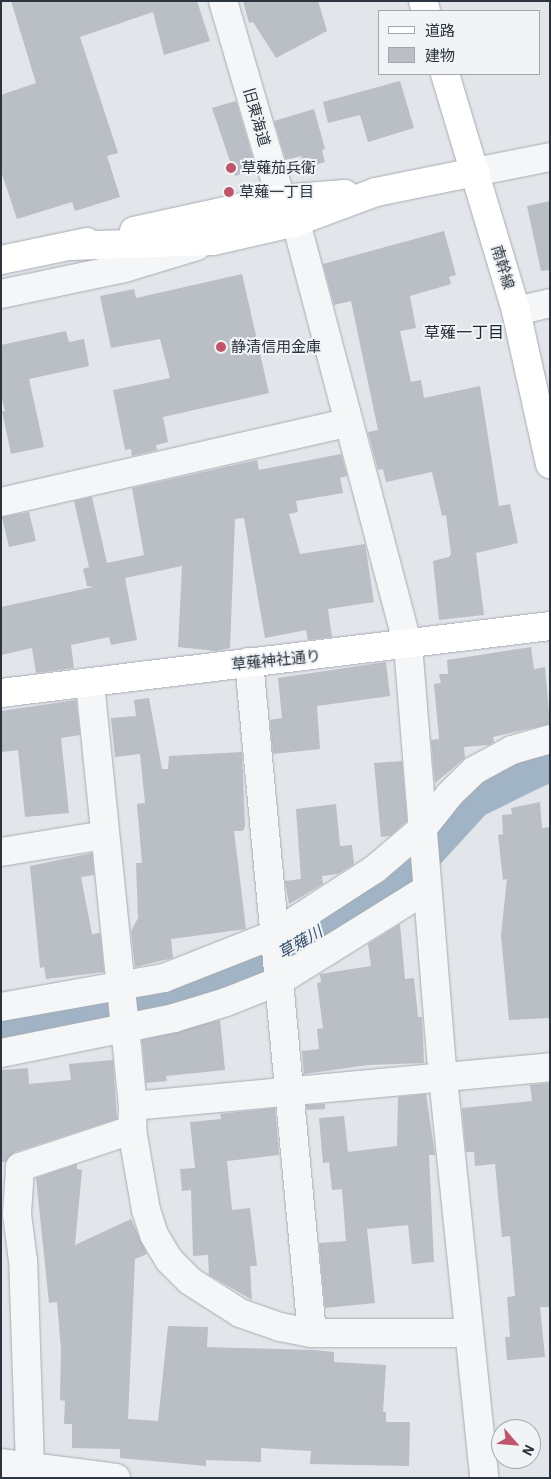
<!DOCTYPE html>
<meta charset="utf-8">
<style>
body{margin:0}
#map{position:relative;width:551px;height:1479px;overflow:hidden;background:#e2e5e9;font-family:"IBM Plex Sans","Noto Sans JP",sans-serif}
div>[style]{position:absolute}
.river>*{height:45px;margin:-22.5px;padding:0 22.5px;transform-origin:22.5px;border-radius:22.5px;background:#a1b4c5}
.building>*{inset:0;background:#babec5}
.roads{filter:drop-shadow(0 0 1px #a8acb3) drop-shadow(0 0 1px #a8acb3)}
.street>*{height:28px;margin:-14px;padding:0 14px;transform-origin:14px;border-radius:14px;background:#f4f6f7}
.secondary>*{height:28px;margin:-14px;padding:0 14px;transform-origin:14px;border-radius:14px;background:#fff}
.dots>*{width:14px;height:14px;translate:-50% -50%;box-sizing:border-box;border:2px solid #f1f4f6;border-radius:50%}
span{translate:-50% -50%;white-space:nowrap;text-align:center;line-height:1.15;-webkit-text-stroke:4px #f1f4f6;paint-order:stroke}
.street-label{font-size:15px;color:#2c343f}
.poi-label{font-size:15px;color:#2c343f}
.left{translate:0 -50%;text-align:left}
.neighbourhood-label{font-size:16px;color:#1e2530}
.water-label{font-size:16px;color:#3a546f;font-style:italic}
.frame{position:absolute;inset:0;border:2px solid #2c343f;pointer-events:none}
.legend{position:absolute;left:378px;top:10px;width:162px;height:65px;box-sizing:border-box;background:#f1f4f6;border:1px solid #a2a7ad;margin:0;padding:6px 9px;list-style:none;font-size:15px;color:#2c343f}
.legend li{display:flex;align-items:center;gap:10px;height:25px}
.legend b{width:25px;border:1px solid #a2a7ad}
.north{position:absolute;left:491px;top:1419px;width:50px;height:50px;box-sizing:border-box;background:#f1f4f6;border:1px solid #a2a7ad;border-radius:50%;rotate:117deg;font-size:14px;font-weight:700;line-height:20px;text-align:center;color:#2c343f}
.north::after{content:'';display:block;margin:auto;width:18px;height:22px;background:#c0546a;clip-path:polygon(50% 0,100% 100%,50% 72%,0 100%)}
</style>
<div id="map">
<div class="river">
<i style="left:1px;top:1029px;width:187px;rotate:-10.5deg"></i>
<i style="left:185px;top:995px;width:123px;rotate:-23.4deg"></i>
<i style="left:298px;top:946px;width:118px;rotate:-34.6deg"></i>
<i style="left:395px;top:879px;width:113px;rotate:-47.5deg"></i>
<i style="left:471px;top:796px;width:77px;rotate:-26.2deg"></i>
<i style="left:540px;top:762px;width:10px;rotate:-6deg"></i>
</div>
<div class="building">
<i style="clip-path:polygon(11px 1px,197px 1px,210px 41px,164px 55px,153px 12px,80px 37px,118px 153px,107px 156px,120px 197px,75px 211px,72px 202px,17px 219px,1px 171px,1px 95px,36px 83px)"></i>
<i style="clip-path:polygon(243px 1px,318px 1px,327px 31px,276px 58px,253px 22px,249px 23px)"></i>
<i style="clip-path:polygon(400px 81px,414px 128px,368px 142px,360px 115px,328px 123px,323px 102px)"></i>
<i style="clip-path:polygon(236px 101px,256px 169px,235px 176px,212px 108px)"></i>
<i style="clip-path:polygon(314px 109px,325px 149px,322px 150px,325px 162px,305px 168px,301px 156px,286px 160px,274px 121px)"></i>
<i style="clip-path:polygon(550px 201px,550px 270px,541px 271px,527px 206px)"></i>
<i style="clip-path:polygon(444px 231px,456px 275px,449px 277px,451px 284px,410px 296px,416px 328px,400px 331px,411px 382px,421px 380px,424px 398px,480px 386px,499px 506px,510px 504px,518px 543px,476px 553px,484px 615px,439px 620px,433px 561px,449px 557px,451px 554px,446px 515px,442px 516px,432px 472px,386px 482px,383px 469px,378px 470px,368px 432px,378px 430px,351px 301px,334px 305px,323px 264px)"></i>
<i style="clip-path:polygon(242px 274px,269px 393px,163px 417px,168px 442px,156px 445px,157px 450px,132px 456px,131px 449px,125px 450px,113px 390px,170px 378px,160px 339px,111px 348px,100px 296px,134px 289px,136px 298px)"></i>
<i style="clip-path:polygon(66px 331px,69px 342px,84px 339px,89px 366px,29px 379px,44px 447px,11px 454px,2px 411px,5px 411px,1px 395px,1px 345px)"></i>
<i style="clip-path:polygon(341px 454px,347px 476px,340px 478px,343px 493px,296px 501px,298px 512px,289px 514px,300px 554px,365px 544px,374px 602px,328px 609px,332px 637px,308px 640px,306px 630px,265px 638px,244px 518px,235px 519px,230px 648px,216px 651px,178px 647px,182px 566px,125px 578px,137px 640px,111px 645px,109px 637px,71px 645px,74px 668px,36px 673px,32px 648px,1px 655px,1px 607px,93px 587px,87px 586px,83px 569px,89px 567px,74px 501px,92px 497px,107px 563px,144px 555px,132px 488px,257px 460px,259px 470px)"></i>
<i style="clip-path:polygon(29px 512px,36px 541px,9px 547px,2px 517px)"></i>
<i style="clip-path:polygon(531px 647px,534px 669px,545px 667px,550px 724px,493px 737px,494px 742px,489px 745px,464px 747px,465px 758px,435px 783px,431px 740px,439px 739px,434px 684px,441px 683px,439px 674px,448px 674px,447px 660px)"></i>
<i style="clip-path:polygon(386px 662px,390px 696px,317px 706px,320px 749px,273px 754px,270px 720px,282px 718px,278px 678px)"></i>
<i style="clip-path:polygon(149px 698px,162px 769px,168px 769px,169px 756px,242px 752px,245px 826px,243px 831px,234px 831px,246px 929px,171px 939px,173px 958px,135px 967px,131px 931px,138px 918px,136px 863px,142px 863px,137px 804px,145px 803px,140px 754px,115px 757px,111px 718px,136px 716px,134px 700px)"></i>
<i style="clip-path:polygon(76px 700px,80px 735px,61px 738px,69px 813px,25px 817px,18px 750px,1px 752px,1px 711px)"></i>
<i style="clip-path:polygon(402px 761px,407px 821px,390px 836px,381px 837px,374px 763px)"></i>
<i style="clip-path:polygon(540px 802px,542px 828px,550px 827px,550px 1018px,509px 1020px,501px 935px,507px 879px,503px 880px,498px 835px,503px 834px,502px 815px,512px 814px,511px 808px)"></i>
<i style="clip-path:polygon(336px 804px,340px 846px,352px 845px,354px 864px,338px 874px,322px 876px,323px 884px,289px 904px,285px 881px,301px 879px,296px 809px)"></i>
<i style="clip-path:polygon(92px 853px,94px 875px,81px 877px,92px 934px,100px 933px,104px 972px,46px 979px,44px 967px,40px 968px,30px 866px)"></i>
<i style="clip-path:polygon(400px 924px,405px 979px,414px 978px,418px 1017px,422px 1017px,424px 1063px,368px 1065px,304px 1074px,302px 1051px,319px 1049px,317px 1029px,323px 1028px,317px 983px,321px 982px,320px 974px,371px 966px,368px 944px)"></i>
<i style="clip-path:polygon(220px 1020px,225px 1070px,166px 1076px,167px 1081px,146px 1083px,142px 1040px)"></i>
<i style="clip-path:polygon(113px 1060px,117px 1119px,15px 1152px,6px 1162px,1px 1162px,1px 1070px,28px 1068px,29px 1084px,71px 1080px,69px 1064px)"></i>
<i style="clip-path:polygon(550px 1083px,550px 1307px,540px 1307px,545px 1357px,507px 1360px,505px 1337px,510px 1337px,507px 1297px,515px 1296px,510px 1236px,502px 1237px,495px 1164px,475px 1166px,474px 1152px,466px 1152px,462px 1108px,532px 1101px,530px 1085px)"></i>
<i style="clip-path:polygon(426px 1094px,435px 1155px,429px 1155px,434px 1262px,412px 1264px,408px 1225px,367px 1229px,375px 1303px,325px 1308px,319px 1243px,346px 1241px,342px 1189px,332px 1190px,329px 1162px,323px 1163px,319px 1118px,344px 1116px,348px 1152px,397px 1146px,398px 1097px)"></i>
<i style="clip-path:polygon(325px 1104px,325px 1109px,307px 1110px,306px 1105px)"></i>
<i style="clip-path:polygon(275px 1108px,279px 1155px,227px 1161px,232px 1210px,250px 1208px,257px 1266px,250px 1266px,252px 1300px,209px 1275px,208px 1255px,193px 1256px,191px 1190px,182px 1191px,180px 1169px,195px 1168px,190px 1122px,221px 1119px,220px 1114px)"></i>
<i style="clip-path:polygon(77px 1164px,77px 1169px,82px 1170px,75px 1245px,131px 1219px,147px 1254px,135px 1259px,128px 1419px,158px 1421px,168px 1326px,208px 1327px,207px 1347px,313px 1350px,334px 1352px,334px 1362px,386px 1365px,383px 1412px,386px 1412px,386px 1422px,410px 1422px,409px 1466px,310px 1464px,311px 1451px,261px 1448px,261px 1462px,206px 1460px,206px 1466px,120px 1458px,120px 1449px,72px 1448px,72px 1424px,64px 1424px,65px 1401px,60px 1400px,61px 1349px,57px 1302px,49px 1303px,36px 1178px)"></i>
</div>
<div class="roads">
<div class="street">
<i style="left:223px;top:1px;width:206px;rotate:73.7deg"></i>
<i style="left:475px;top:172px;width:76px;rotate:-11.3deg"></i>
<i style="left:296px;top:222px;width:438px;rotate:75.2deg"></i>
<i style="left:408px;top:645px;width:434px;rotate:85.4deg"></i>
<i style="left:443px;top:1078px;width:402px;rotate:84.1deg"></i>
<i style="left:1px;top:294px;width:126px;rotate:-11.9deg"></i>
<i style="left:124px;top:268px;width:76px;rotate:-16.8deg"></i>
<i style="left:516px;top:311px;width:35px;rotate:-13deg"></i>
<i style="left:1px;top:502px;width:355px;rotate:-12.9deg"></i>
<i style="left:249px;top:662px;width:674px;rotate:84.64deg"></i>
<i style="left:90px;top:683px;width:425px;rotate:84.2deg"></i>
<i style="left:133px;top:1106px;width:24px;rotate:92deg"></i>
<i style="left:132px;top:1130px;width:81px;rotate:80.1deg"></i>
<i style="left:146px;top:1210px;width:26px;rotate:72deg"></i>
<i style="left:154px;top:1235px;width:29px;rotate:59deg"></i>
<i style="left:169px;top:1260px;width:30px;rotate:45deg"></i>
<i style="left:190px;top:1281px;width:59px;rotate:32.6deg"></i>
<i style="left:240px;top:1313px;width:42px;rotate:19.3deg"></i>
<i style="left:280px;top:1327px;width:33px;rotate:11deg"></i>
<i style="left:312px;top:1333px;width:157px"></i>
<i style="left:1px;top:852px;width:105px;rotate:-9.3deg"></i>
<i style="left:1px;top:1007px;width:166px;rotate:-10.1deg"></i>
<i style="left:164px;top:978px;width:117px;rotate:-21.5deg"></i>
<i style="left:273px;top:935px;width:121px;rotate:-32.9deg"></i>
<i style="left:375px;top:869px;width:63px;rotate:-40.5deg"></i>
<i style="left:423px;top:828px;width:43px;rotate:-51.5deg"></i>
<i style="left:450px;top:794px;width:35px;rotate:-44deg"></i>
<i style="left:475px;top:770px;width:42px;rotate:-28.4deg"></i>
<i style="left:512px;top:750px;width:40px;rotate:-16deg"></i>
<i style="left:1px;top:1053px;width:177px;rotate:-11.4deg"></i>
<i style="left:174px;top:1018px;width:54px;rotate:-17.1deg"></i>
<i style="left:226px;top:1002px;width:57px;rotate:-21.6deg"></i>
<i style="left:279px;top:981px;width:174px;rotate:-31.9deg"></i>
<i style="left:133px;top:1106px;width:419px;rotate:-5.3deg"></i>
<i style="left:1px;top:1463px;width:116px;rotate:7.4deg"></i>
<i style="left:30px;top:1467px;width:206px;rotate:-91.9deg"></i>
<i style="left:23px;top:1261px;width:47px;rotate:-97.3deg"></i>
<i style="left:17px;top:1214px;width:47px;rotate:-86.3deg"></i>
<i style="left:20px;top:1167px;width:118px;rotate:-18.3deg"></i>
</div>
<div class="secondary">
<i style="left:423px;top:1px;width:10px;rotate:73deg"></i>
<i style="left:445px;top:74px;width:247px;rotate:73.3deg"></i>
<i style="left:516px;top:311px;width:157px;rotate:77.5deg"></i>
<i style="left:134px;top:231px;width:150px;rotate:-12.3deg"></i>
<i style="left:281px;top:199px;width:64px;rotate:-4.5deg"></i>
<i style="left:70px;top:246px;width:143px;rotate:-2deg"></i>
<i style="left:213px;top:241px;width:85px;rotate:-12.9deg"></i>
<i style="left:296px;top:222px;width:85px;rotate:-20.6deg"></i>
<i style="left:376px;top:192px;width:101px;rotate:-11.4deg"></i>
<i style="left:1px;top:260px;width:88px;rotate:-11.8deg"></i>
<i style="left:1px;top:693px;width:553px;rotate:-6.96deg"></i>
</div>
</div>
<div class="dots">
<i style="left:231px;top:168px;background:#c0546a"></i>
<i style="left:229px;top:192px;background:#c0546a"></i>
<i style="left:221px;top:347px;background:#c0546a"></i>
</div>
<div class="street-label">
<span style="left:257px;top:117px;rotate:74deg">旧東海道</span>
<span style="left:503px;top:267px;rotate:73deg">南幹線</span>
<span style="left:276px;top:660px;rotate:-6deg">草薙神社通り</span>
</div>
<div class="poi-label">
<span class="left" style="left:241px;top:168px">草薙茄兵衛</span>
<span class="left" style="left:239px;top:192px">草薙一丁目</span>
<span class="left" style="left:231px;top:347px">静清信用金庫</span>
</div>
<div class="neighbourhood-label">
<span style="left:464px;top:332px">草薙一丁目</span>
</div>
<div class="water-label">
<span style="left:300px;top:942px;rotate:-30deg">草薙川</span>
</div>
<div class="frame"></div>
<ul class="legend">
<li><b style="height:6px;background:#fff"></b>道路</li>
<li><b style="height:14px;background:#babec5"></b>建物</li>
</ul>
<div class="north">N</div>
</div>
